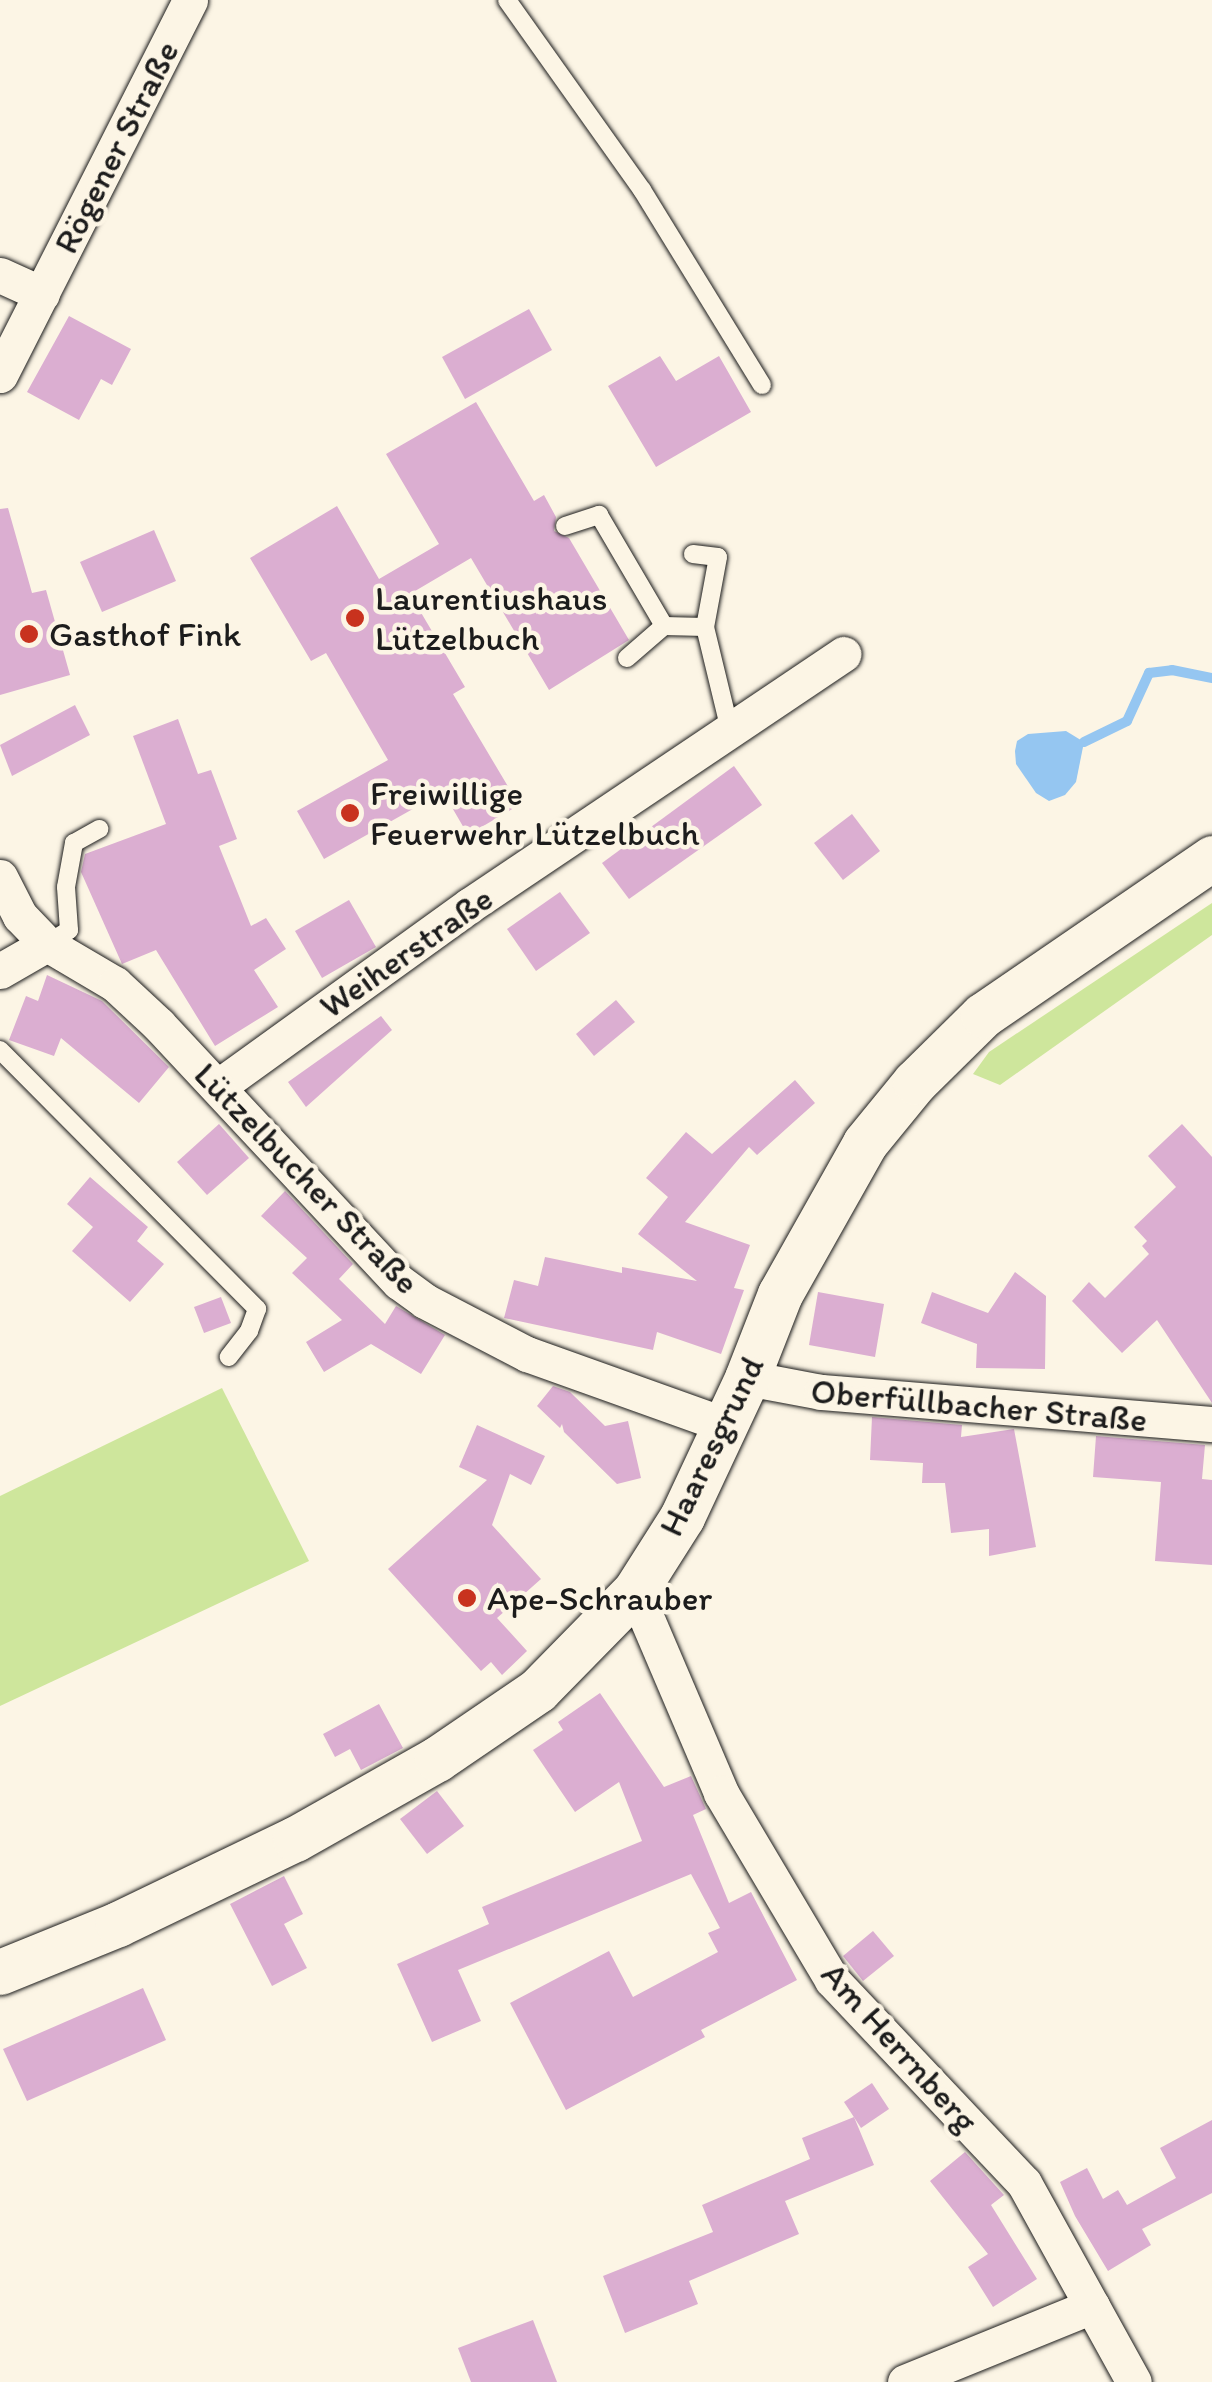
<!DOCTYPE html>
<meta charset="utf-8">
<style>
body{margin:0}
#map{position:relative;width:1212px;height:2382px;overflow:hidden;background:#fcf5e5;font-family:Itim,sans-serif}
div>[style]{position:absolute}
.green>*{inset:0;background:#cee69c}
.water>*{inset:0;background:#95c6f1}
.stream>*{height:10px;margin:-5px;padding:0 5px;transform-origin:5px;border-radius:5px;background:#95c6f1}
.building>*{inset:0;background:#dbaed1}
.roads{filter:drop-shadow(0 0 2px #1c1c1c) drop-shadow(0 0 2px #1c1c1c)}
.service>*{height:18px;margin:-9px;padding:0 9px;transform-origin:9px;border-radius:9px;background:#fcf5e5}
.minor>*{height:35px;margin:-17.5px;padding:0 17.5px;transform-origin:17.5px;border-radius:17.5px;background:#fcf5e5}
.tertiary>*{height:45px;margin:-22.5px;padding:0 22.5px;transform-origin:22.5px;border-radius:22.5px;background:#fcf5e5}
.dots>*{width:28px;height:28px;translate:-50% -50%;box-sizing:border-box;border:5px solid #fcf5e5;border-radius:50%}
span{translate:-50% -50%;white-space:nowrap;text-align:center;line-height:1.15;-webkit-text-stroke:9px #fcf5e5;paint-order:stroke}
.street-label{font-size:35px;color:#1c1c1c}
.poi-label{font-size:35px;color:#1c1c1c}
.left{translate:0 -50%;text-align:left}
</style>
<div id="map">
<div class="green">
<i style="clip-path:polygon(1212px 903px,1212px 935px,1000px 1085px,973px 1074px,989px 1052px)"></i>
<i style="clip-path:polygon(222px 1388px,309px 1561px,0 1706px,0 1496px)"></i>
</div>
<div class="water">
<i style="clip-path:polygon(1066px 731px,1084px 742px,1076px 782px,1065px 795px,1049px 801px,1036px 793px,1016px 764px,1015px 751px,1017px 741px,1028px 734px)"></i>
</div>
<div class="stream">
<i style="left:1084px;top:742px;width:48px;rotate:-26deg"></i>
<i style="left:1127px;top:721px;width:53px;rotate:-65.4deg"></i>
<i style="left:1149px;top:673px;width:23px;rotate:-7deg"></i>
<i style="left:1172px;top:670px;width:41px;rotate:11.3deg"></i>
</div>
<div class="building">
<i style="clip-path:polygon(529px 309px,552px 350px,465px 399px,442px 357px)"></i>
<i style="clip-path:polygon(69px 316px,131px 349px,112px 385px,101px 379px,79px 420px,27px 392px)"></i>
<i style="clip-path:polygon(660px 356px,676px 381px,719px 356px,751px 412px,656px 467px,608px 386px)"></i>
<i style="clip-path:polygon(476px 402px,534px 501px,544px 495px,556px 517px,554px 531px,569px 538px,629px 640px,549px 690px,471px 558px,410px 594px,465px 687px,453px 694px,519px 805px,468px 835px,443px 792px,324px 859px,297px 811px,388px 760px,326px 653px,311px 661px,250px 558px,337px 506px,379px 579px,439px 544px,386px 454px)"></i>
<i style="clip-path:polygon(8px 508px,32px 593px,46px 590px,70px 675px,0 695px,0 509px)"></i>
<i style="clip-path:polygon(154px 530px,176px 581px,102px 612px,80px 562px)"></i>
<i style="clip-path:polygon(75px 705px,90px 735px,12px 776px,0 745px)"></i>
<i style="clip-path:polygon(178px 719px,198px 774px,211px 770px,237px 839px,219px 846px,251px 926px,266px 918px,286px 949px,254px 970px,278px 1007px,215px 1046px,156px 950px,122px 964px,81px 872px,85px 854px,166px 824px,133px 736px)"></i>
<i style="clip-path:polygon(734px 766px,762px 805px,629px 899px,602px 863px)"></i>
<i style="clip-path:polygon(852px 814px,880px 851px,843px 880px,814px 843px)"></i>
<i style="clip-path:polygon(560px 892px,590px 933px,536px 971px,507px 929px)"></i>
<i style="clip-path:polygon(349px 900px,376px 947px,322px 978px,295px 931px)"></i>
<i style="clip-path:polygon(47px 975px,102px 1001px,169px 1067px,139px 1103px,61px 1038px,54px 1056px,9px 1040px,26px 996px,38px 1001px)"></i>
<i style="clip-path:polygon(616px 1000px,635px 1022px,594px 1056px,576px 1034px)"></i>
<i style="clip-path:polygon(381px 1016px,392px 1030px,306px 1107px,288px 1082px)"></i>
<i style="clip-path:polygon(795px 1080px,815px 1103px,757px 1155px,749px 1147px,685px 1222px,750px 1245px,734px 1288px,744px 1290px,721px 1354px,657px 1332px,653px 1350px,504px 1318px,514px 1280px,538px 1286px,545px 1257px,622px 1273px,622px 1267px,697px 1281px,638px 1234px,668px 1197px,646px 1178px,686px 1132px,712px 1154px)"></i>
<i style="clip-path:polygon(219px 1124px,249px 1158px,207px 1195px,177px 1162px)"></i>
<i style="clip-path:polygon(1182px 1124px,1212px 1157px,1212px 1403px,1157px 1320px,1122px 1353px,1072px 1301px,1089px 1282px,1105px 1298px,1149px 1254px,1142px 1246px,1147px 1241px,1134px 1227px,1176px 1187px,1148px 1156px)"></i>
<i style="clip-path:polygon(90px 1177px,148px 1227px,137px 1241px,164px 1264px,130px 1302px,72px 1251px,93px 1227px,67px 1204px)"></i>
<i style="clip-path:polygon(285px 1191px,353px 1264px,339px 1279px,385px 1324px,396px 1306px,445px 1335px,421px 1374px,371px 1344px,324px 1372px,306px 1342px,342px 1320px,292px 1273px,307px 1258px,261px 1216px)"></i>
<i style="clip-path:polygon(1015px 1272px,1046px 1296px,1045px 1369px,976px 1368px,977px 1344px,921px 1323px,932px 1292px,988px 1313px)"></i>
<i style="clip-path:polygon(818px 1292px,884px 1304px,875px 1357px,809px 1345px)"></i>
<i style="clip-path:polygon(221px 1297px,231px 1323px,204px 1333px,194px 1307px)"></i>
<i style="clip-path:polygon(553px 1386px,570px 1392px,605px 1426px,628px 1421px,641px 1478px,617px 1484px,564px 1432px,562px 1424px,560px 1428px,537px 1406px)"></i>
<i style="clip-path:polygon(872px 1417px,962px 1425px,961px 1437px,1014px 1429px,1036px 1547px,989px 1556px,989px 1529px,951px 1533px,945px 1483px,922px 1483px,923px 1463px,870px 1460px)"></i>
<i style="clip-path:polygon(477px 1425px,545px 1456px,531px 1485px,510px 1474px,492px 1525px,541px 1579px,497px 1618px,527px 1651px,502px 1675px,491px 1662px,481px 1671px,388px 1569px,487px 1480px,459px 1467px)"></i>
<i style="clip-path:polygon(1096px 1436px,1205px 1445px,1202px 1479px,1212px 1480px,1212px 1565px,1155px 1561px,1161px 1482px,1093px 1477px)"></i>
<i style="clip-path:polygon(600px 1693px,664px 1787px,691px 1776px,706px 1809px,693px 1815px,729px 1903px,751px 1892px,797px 1980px,701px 2030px,705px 2037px,566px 2110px,510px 2003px,609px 1951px,633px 1997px,718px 1952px,708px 1933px,720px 1928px,691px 1874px,458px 1970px,481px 2021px,432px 2042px,397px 1964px,489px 1924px,482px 1907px,642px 1841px,619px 1782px,575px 1812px,533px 1750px,563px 1730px,558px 1722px)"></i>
<i style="clip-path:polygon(379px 1704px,403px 1748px,361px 1770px,350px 1749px,335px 1757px,323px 1734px)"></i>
<i style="clip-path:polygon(437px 1791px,464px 1826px,427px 1854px,400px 1819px)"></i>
<i style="clip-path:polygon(284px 1876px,303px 1914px,284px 1924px,307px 1968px,272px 1986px,230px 1904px)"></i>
<i style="clip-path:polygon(873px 1931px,894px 1956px,863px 1981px,843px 1956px)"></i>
<i style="clip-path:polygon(143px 1988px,166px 2040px,27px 2101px,3px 2049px)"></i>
<i style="clip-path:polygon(872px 2083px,889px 2109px,861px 2128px,844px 2102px)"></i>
<i style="clip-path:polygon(854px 2117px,874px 2165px,785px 2201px,799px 2234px,689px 2281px,698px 2304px,625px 2333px,603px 2276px,713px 2232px,702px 2205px,810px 2159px,802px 2138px)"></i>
<i style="clip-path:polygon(1212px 2120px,1212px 2193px,1142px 2229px,1151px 2245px,1108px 2271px,1075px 2216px,1060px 2182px,1087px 2168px,1103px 2199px,1118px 2190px,1127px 2205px,1176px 2178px,1160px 2148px)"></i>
<i style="clip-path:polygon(965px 2152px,1004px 2195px,991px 2205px,1037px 2279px,993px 2307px,968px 2267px,988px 2254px,930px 2181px)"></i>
<i style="clip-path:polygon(533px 2320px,557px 2382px,471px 2382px,458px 2348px)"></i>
</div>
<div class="roads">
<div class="service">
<i style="left:507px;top:0;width:233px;rotate:54.6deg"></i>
<i style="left:642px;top:190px;width:229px;rotate:58.4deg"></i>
<i style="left:565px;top:526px;width:36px;rotate:-18deg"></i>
<i style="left:599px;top:515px;width:129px;rotate:59.6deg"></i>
<i style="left:664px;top:626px;width:41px;rotate:1.4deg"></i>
<i style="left:705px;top:627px;width:106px;rotate:76.4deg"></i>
<i style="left:693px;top:554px;width:25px;rotate:7deg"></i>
<i style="left:718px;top:557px;width:71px;rotate:100.5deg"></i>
<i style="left:627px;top:658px;width:49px;rotate:-40.9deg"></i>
<i style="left:47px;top:944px;width:26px;rotate:-32deg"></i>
<i style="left:69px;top:930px;width:43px;rotate:-94deg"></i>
<i style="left:66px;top:887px;width:45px;rotate:-79.7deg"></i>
<i style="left:74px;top:843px;width:29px;rotate:-29deg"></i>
<i style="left:0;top:1050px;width:365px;rotate:45.2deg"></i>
<i style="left:257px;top:1309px;width:23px;rotate:110deg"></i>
<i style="left:249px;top:1331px;width:33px;rotate:128deg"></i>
</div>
<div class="minor">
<i style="left:0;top:275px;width:46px;rotate:24.3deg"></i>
<i style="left:0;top:375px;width:420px;rotate:-63.1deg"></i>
<i style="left:0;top:877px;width:44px;rotate:62.9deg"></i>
<i style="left:20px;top:916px;width:39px;rotate:46deg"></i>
<i style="left:47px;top:944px;width:79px;rotate:30.5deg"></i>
<i style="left:115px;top:984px;width:59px;rotate:42.9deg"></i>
<i style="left:158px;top:1024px;width:353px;rotate:47deg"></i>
<i style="left:399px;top:1282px;width:32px;rotate:36deg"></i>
<i style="left:425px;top:1301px;width:115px;rotate:27.5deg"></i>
<i style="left:527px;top:1354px;width:210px;rotate:19.7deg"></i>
<i style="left:0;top:971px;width:54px;rotate:-29.9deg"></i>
<i style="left:219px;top:1086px;width:309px;rotate:-35.8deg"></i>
<i style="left:470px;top:905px;width:450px;rotate:-33.9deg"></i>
<i style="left:747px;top:1378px;width:75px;rotate:10.7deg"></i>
<i style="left:821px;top:1392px;width:392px;rotate:4.7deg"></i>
<i style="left:635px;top:1591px;width:220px;rotate:66.9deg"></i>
<i style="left:721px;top:1793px;width:217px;rotate:59.3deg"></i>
<i style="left:832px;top:1980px;width:279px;rotate:46.6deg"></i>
<i style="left:1024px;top:2183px;width:227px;rotate:61.1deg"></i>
<i style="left:905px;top:2382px;width:202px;rotate:-22.1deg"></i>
</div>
<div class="tertiary">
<i style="left:0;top:1972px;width:127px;rotate:-22.1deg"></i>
<i style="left:118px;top:1924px;width:196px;rotate:-25.7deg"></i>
<i style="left:295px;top:1839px;width:163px;rotate:-29.4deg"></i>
<i style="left:437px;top:1759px;width:122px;rotate:-34.3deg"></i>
<i style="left:538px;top:1690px;width:139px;rotate:-45.6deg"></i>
<i style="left:635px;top:1591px;width:88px;rotate:-57.6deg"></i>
<i style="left:682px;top:1517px;width:153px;rotate:-64.9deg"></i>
<i style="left:747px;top:1378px;width:90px;rotate:-68.6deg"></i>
<i style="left:780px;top:1294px;width:173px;rotate:-60.6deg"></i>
<i style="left:865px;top:1143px;width:79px;rotate:-50.7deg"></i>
<i style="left:915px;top:1082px;width:95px;rotate:-44.6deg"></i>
<i style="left:983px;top:1015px;width:278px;rotate:-34.4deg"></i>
</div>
</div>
<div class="dots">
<i style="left:355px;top:618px;background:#c8321e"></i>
<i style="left:29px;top:634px;background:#c8321e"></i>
<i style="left:350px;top:813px;background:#c8321e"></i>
<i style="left:467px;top:1598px;background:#c8321e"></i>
</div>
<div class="street-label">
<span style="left:116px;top:147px;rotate:-63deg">Rögener Straße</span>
<span style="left:406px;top:952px;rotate:-35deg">Weiherstraße</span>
<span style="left:307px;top:1178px;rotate:46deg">Lützelbucher Straße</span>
<span style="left:979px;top:1405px;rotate:5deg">Oberfüllbacher Straße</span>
<span style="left:711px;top:1446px;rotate:-64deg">Haaresgrund</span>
<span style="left:900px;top:2047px;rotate:48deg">Am Herrnberg</span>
</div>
<div class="poi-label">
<span class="left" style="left:375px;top:618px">Laurentiushaus<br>Lützelbuch</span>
<span class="left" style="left:49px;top:634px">Gasthof Fink</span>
<span class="left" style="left:370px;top:813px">Freiwillige<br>Feuerwehr Lützelbuch</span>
<span class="left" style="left:487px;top:1598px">Ape-Schrauber</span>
</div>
</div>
